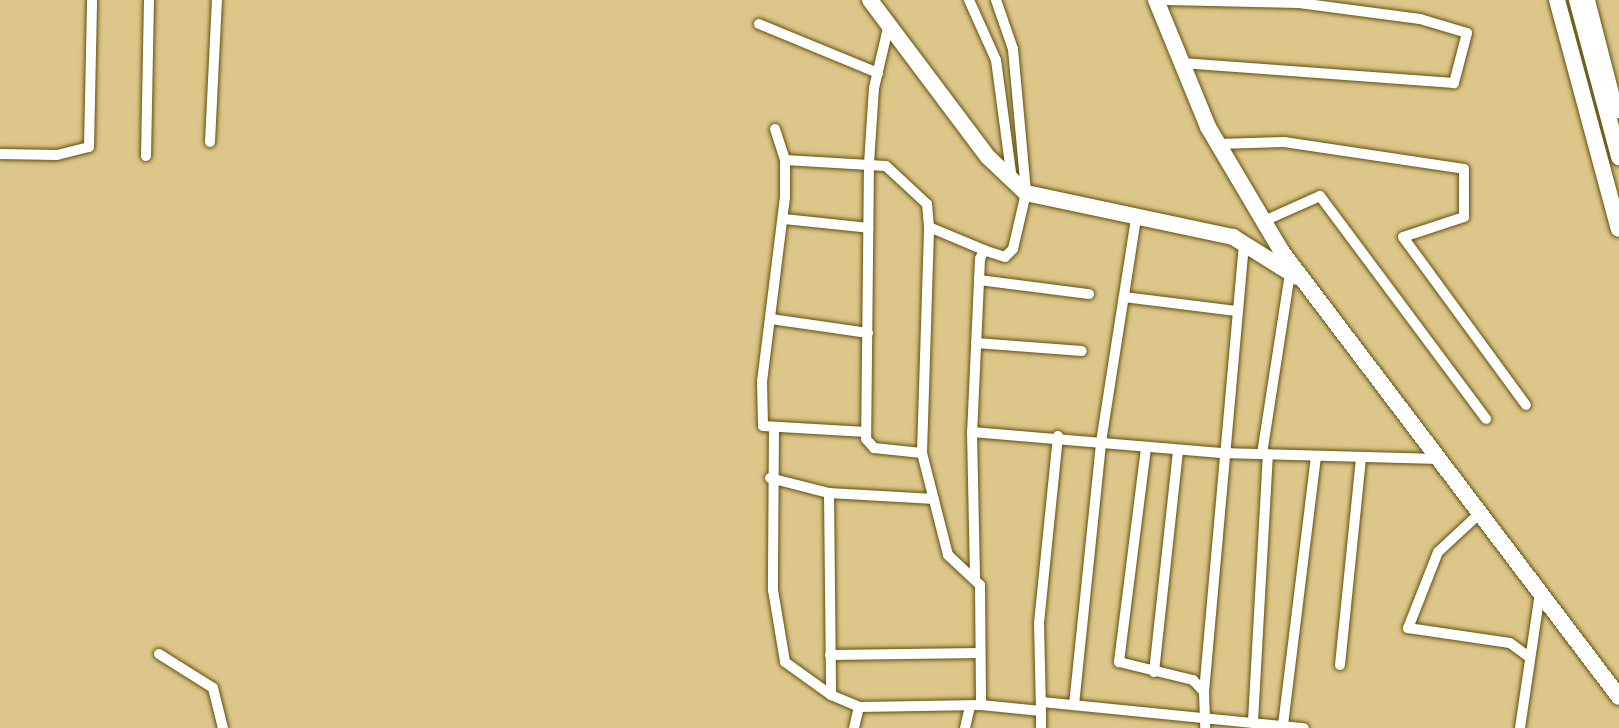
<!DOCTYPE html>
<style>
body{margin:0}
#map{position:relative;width:1619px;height:728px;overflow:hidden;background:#dcc689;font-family:Montserrat,sans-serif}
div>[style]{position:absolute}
.roads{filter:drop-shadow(0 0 2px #634f0d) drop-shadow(0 0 2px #634f0d)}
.minor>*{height:10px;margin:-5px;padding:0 5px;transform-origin:5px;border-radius:5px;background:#fff}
.primary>*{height:16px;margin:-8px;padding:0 8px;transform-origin:8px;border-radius:8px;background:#fff}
span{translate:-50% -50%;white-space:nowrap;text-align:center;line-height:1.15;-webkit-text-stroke:5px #f3e8c9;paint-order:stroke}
</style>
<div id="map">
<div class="roads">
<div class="minor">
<i style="left:969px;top:0;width:66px;rotate:65.8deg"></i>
<i style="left:996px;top:60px;width:121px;rotate:82.4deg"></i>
<i style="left:996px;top:0;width:52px;rotate:70.9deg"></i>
<i style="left:1013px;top:49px;width:145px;rotate:84.8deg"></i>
<i style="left:1026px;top:193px;width:57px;rotate:103.1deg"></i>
<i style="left:1013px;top:249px;width:11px;rotate:135deg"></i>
<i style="left:1005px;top:257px;width:22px;rotate:-162deg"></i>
<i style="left:984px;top:250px;width:10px;rotate:114deg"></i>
<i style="left:980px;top:259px;width:173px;rotate:92.6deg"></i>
<i style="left:972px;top:432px;width:250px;rotate:4.8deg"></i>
<i style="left:1221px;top:453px;width:218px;rotate:1.6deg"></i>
<i style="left:1167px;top:0;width:132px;rotate:1.3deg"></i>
<i style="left:1299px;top:3px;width:122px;rotate:7.5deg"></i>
<i style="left:1420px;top:19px;width:49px;rotate:16.6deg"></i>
<i style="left:1467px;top:33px;width:52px;rotate:104.6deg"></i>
<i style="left:1454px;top:83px;width:273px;rotate:-175.8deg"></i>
<i style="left:1590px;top:0;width:117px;rotate:75.6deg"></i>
<i style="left:759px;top:24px;width:129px;rotate:22.4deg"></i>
<i style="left:889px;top:24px;width:66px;rotate:103.2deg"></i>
<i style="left:874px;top:88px;width:75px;rotate:93.8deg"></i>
<i style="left:869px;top:163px;width:276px;rotate:90.6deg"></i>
<i style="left:866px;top:439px;width:12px;rotate:48deg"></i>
<i style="left:874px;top:448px;width:48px;rotate:5.9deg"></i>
<i style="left:922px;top:453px;width:105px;rotate:75.7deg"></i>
<i style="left:948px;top:555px;width:44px;rotate:43.2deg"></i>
<i style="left:980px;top:585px;width:120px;rotate:89.5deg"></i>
<i style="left:981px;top:705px;width:60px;rotate:5.7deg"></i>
<i style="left:1041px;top:711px;width:17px;rotate:90deg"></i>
<i style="left:775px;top:129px;width:33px;rotate:72deg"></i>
<i style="left:785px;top:160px;width:37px;rotate:90deg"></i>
<i style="left:785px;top:197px;width:185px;rotate:97.1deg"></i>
<i style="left:762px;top:381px;width:45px;rotate:88.7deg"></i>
<i style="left:763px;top:426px;width:103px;rotate:3.3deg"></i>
<i style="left:210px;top:142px;width:142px;rotate:-87.2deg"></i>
<i style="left:1218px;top:144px;width:66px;rotate:-1.7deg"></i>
<i style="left:1284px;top:142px;width:182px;rotate:8.5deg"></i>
<i style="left:1464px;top:169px;width:48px;rotate:90deg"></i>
<i style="left:1464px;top:217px;width:64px;rotate:161.8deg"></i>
<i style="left:1403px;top:237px;width:208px;rotate:53.8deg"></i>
<i style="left:0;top:154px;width:57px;rotate:1deg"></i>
<i style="left:57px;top:155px;width:33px;rotate:-14deg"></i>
<i style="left:89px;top:147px;width:147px;rotate:-88.8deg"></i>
<i style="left:146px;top:156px;width:156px;rotate:-88.9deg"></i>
<i style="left:785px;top:160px;width:101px;rotate:3.4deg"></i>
<i style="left:886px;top:166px;width:56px;rotate:42.8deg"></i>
<i style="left:927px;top:204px;width:23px;rotate:85deg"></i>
<i style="left:784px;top:219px;width:85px;rotate:6deg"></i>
<i style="left:1264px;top:221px;width:61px;rotate:-24.1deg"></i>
<i style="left:1320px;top:196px;width:278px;rotate:53.3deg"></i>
<i style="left:979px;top:280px;width:111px;rotate:7.3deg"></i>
<i style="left:1124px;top:297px;width:113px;rotate:7.1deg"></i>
<i style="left:771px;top:319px;width:98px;rotate:8.2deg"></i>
<i style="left:976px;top:343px;width:106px;rotate:4.3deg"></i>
<i style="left:774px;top:428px;width:162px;rotate:90.4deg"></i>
<i style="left:773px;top:590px;width:73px;rotate:80.5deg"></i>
<i style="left:785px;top:662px;width:57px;rotate:35.7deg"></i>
<i style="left:972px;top:432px;width:145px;rotate:88.8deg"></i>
<i style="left:1146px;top:448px;width:216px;rotate:97.2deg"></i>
<i style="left:1119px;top:662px;width:76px;rotate:13.7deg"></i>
<i style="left:1193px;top:680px;width:16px;rotate:47deg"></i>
<i style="left:1204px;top:692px;width:36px;rotate:88deg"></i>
<i style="left:922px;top:453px;width:226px;rotate:-88.2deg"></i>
<i style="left:929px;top:227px;width:60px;rotate:22.7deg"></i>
<i style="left:1262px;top:454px;width:183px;rotate:-81.2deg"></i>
<i style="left:770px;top:478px;width:61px;rotate:14.3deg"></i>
<i style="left:829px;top:493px;width:202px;rotate:89.4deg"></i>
<i style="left:831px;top:695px;width:30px;rotate:23deg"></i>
<i style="left:859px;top:707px;width:122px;rotate:-0.9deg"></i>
<i style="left:829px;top:493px;width:105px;rotate:3.3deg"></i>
<i style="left:1480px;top:513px;width:57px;rotate:137.1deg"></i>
<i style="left:1438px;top:552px;width:82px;rotate:111.5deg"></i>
<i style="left:1408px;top:628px;width:103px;rotate:8.4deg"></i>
<i style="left:1510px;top:643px;width:22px;rotate:36deg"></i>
<i style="left:159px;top:654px;width:64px;rotate:32.2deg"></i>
<i style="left:213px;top:688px;width:41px;rotate:76deg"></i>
<i style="left:830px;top:655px;width:150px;rotate:-0.8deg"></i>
<i style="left:1340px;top:665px;width:209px;rotate:-84.2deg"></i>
<i style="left:1154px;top:672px;width:223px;rotate:-83.8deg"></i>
<i style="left:1204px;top:692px;width:451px;rotate:-84.9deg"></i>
<i style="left:1042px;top:702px;width:263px;rotate:5.7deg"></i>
<i style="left:1074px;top:705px;width:264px;rotate:-84.1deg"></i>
<i style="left:1101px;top:442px;width:226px;rotate:-81.1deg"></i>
<i style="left:1041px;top:711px;width:88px;rotate:-91.3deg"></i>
<i style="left:1039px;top:623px;width:188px;rotate:-84.2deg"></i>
<i style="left:1253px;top:721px;width:267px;rotate:-86.8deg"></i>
<i style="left:1283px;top:725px;width:271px;rotate:-83deg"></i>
<i style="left:854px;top:728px;width:22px;rotate:-77deg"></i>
<i style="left:965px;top:728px;width:23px;rotate:-77deg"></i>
<i style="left:1520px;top:728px;width:136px;rotate:-81.6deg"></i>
</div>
<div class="primary">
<i style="left:870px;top:0;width:196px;rotate:53.1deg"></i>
<i style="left:988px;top:157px;width:52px;rotate:43.5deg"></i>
<i style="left:1026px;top:193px;width:212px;rotate:12deg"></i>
<i style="left:1233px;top:237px;width:75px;rotate:32deg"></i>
<i style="left:1156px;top:0;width:137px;rotate:67.7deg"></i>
<i style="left:1208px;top:127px;width:145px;rotate:59.4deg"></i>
<i style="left:1282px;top:252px;width:558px;rotate:52.86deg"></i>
<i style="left:1557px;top:0;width:237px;rotate:74.9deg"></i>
<i style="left:1577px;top:0;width:163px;rotate:75deg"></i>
</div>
</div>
</div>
